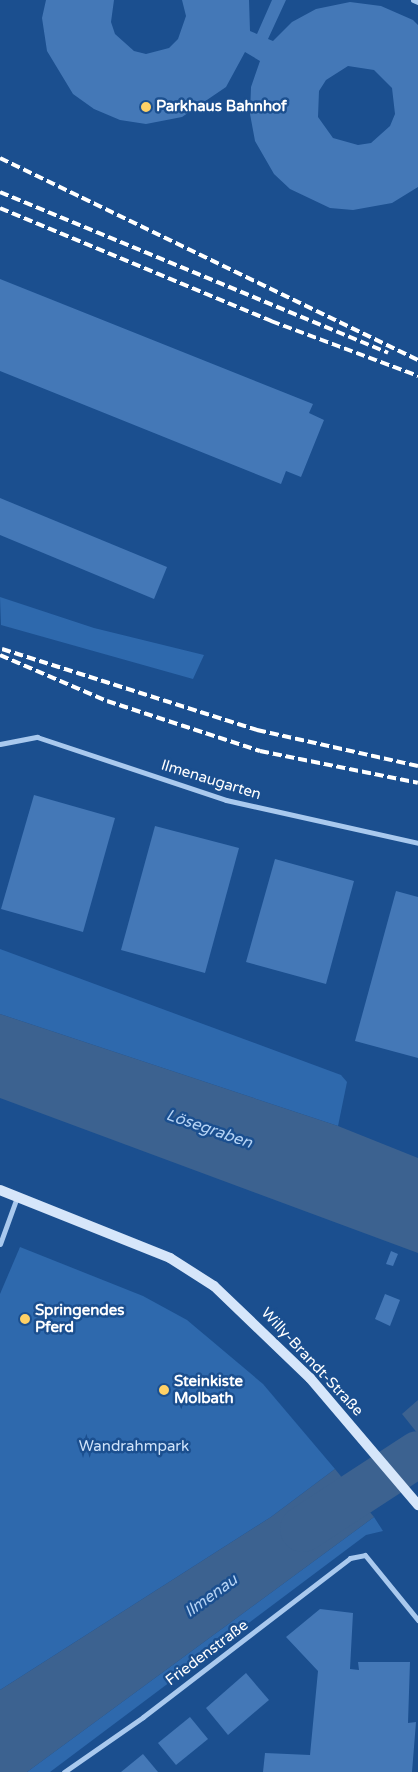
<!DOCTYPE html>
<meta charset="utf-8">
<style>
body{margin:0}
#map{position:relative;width:418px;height:1772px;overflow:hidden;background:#1b4f8f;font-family:"Varela Round",sans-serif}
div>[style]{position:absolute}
.green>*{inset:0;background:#2e69ad}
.water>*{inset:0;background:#3c6290}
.river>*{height:46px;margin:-23px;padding:0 23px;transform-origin:23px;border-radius:23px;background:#3c6290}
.building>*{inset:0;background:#4478b7}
.street>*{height:5px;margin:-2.5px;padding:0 2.5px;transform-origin:2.5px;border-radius:2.5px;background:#a9c9ee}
.secondary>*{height:10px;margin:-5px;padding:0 5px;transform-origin:5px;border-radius:5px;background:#d6e6fa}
.rail>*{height:4px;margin-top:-2px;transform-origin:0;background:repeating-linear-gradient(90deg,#fff 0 9px,transparent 0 13px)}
.dots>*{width:14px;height:14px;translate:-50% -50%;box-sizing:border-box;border:2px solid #1b4f8f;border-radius:50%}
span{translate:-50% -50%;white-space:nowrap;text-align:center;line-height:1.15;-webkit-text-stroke:5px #1b4f8f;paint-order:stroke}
.poi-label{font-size:15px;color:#fff;font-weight:700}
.left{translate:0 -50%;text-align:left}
.street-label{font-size:15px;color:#fff}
.park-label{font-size:15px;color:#cfe3fa}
.water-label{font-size:16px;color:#b5d3f5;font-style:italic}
</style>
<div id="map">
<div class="green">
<i style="clip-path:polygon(0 597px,94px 628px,204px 655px,193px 679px,1px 625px)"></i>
<i style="clip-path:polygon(0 949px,341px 1075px,347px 1082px,338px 1126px,0 1014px)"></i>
<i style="clip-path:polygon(20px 1247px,143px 1296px,187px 1320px,263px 1384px,335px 1469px,271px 1517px,0 1690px,0 1294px)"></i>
<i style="clip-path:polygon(374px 1517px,383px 1531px,366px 1535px,50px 1772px,27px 1772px)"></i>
</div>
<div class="water">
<i style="clip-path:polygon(0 1014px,338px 1126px,418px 1158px,418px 1253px,0 1098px)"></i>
<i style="clip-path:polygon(418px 1400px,418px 1434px,402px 1414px)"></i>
<i style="clip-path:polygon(335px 1469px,374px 1517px,27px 1772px,0 1772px,0 1690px,271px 1517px)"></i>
</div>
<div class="river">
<i style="left:303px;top:1529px;width:137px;rotate:-33.1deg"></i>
</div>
<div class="building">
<i style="clip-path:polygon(evenodd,46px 0,114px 0,111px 22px,115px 34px,134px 51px,146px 54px,169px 48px,178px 39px,186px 16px,182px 0,249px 0,250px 31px,257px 34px,272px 0,286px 0,268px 39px,273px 41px,292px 22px,316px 9px,350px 2px,381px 6px,413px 20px,418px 25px,418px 187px,392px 203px,353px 210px,330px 208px,290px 189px,274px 174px,255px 141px,250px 114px,251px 87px,260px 61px,245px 52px,226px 87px,182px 117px,146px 124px,120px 120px,94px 109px,73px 94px,47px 51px,42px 18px,46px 0,348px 66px,374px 70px,392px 88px,395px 114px,390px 126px,371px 143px,358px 145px,333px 138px,318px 117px,319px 91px,326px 80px,348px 66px)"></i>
<i style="clip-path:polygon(0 279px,313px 404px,309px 413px,324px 420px,301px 477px,286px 471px,281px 484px,0 371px)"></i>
<i style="clip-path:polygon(0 498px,167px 567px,154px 599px,0 535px)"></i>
<i style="clip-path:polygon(34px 795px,115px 818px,83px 932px,1px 909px)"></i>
<i style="clip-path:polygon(155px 826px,239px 848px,205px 973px,121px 950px)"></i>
<i style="clip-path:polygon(275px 859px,354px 881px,326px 984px,246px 962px)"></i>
<i style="clip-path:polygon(396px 891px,418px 897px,418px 1058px,355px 1041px)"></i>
<i style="clip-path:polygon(391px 1251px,398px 1254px,393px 1266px,386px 1264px)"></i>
<i style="clip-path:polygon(385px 1294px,400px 1300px,390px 1326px,375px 1319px)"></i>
<i style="clip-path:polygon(320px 1609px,353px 1613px,350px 1669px,359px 1670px,358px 1662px,410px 1662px,408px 1723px,416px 1722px,412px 1772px,263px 1772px,265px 1753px,310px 1755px,318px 1671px,286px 1637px)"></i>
<i style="clip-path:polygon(246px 1673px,269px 1700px,228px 1735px,206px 1708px)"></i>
<i style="clip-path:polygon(190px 1717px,208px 1739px,176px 1765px,158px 1743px)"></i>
<i style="clip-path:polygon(143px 1754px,158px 1772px,121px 1772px)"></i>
</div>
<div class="street">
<i style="left:413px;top:0;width:5px;rotate:22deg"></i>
<i style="left:0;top:744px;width:38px;rotate:-11deg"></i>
<i style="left:37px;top:737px;width:199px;rotate:18.4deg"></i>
<i style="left:226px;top:800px;width:197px;rotate:12.6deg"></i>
<i style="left:0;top:1244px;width:50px;rotate:-70.1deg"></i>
<i style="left:64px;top:1772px;width:96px;rotate:-34.8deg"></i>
<i style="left:143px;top:1717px;width:261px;rotate:-37.5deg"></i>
<i style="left:350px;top:1558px;width:15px;rotate:-11deg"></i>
<i style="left:365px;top:1555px;width:84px;rotate:50.8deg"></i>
</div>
<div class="secondary">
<i style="left:0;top:1190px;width:183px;rotate:21.8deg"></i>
<i style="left:170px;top:1258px;width:52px;rotate:32.5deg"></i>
<i style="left:214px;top:1286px;width:133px;rotate:43.8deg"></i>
<i style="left:310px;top:1378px;width:167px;rotate:49.6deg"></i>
</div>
<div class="rail">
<i style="left:0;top:158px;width:464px;rotate:25.8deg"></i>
<i style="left:0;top:192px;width:420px;rotate:22.5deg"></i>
<i style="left:0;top:208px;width:294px;rotate:22.6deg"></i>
<i style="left:271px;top:321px;width:157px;rotate:20.5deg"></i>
<i style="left:2px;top:649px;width:268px;rotate:17.6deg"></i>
<i style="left:257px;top:730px;width:165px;rotate:12.6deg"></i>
<i style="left:0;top:655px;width:116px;rotate:23.3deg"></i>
<i style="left:107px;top:701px;width:161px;rotate:18.1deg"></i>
<i style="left:260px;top:751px;width:161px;rotate:11.4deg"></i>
</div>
<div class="dots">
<i style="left:146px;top:107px;background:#ffd166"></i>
<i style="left:25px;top:1319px;background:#ffd166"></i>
<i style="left:164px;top:1390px;background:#ffd166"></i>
</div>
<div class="poi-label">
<span class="left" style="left:156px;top:107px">Parkhaus Bahnhof</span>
<span class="left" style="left:35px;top:1319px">Springendes<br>Pferd</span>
<span class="left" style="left:174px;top:1390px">Steinkiste<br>Molbath</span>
</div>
<div class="street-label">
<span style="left:211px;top:780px;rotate:17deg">Ilmenaugarten</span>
<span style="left:312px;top:1362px;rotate:47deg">Willy-Brandt-Straße</span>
<span style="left:207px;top:1653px;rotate:-37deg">Friedenstraße</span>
</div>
<div class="park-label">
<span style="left:134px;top:1447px">Wandrahmpark</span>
</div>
<div class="water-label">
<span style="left:209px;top:1129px;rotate:19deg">Lösegraben</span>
<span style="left:211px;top:1596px;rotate:-36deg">Ilmenau</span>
</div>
</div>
